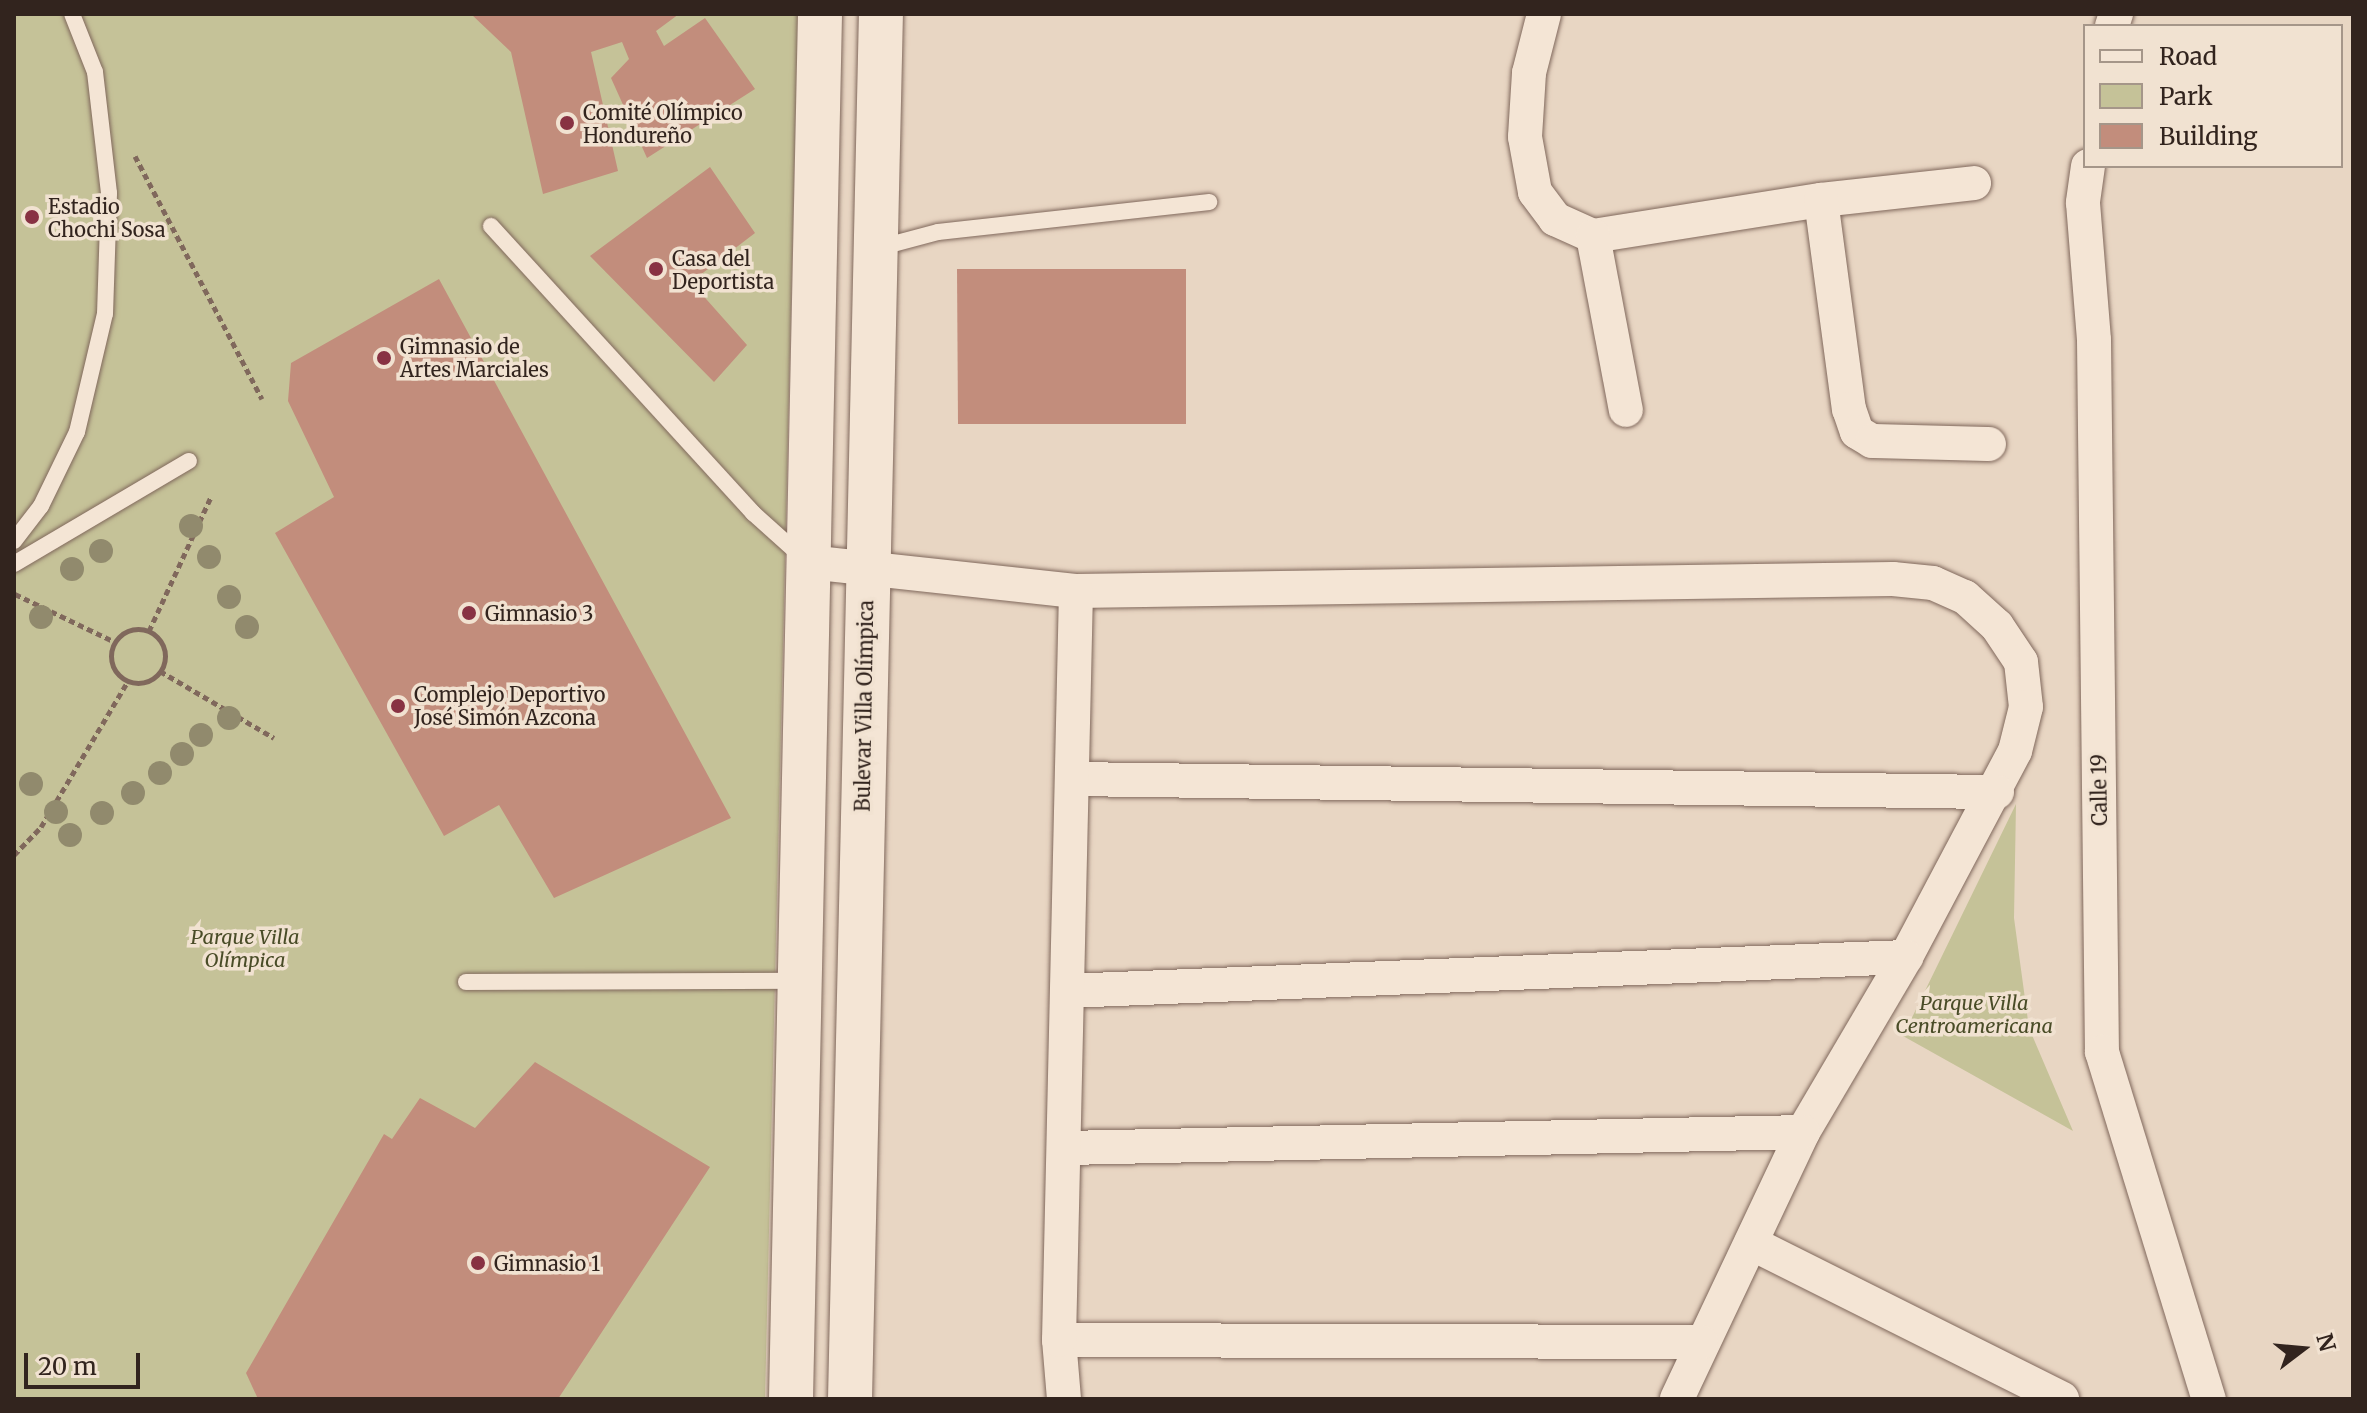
<!DOCTYPE html>
<meta charset="utf-8">
<style>
body{margin:0}
#map{position:relative;width:2367px;height:1413px;overflow:hidden;background:#e8d6c3;font-family:Merriweather,serif}
div>[style]{position:absolute}
.green>*{inset:0;background:#c5c298}
.building>*{inset:0;background:#c28d7c}
.path>*{height:5px;margin-top:-2.5px;transform-origin:0;background:repeating-linear-gradient(90deg,#80685c 0 6px,transparent 0 10px)}
.path>.ring{margin:-2.5px;padding:0;box-sizing:content-box;background:none;border:5px solid #80685c;border-radius:50%}
.roads{filter:drop-shadow(0 0 2px #80685c) drop-shadow(0 0 2px #80685c)}
.service>*{height:16px;margin:-8px;padding:0 8px;transform-origin:8px;border-radius:8px;background:#f4e5d5}
.minor>*{height:34px;margin:-17px;padding:0 17px;transform-origin:17px;border-radius:17px;background:#f4e5d5}
.secondary>*{height:44px;margin:-22px;padding:0 22px;transform-origin:22px;border-radius:22px;background:#f4e5d5}
.trees>*{width:24px;height:24px;margin:-12px;border-radius:50%;background:#918a6d}
.dots>*{width:22px;height:22px;translate:-50% -50%;box-sizing:border-box;border:4px solid #f1e2d1;border-radius:50%}
span{translate:-50% -50%;white-space:nowrap;text-align:center;line-height:1.15;-webkit-text-stroke:7px #f1e2d1;paint-order:stroke}
.poi-label{font-size:20px;color:#32241e}
.left{translate:0 -50%;text-align:left}
.street-label{font-size:20px;color:#32241e}
.park-label{font-size:20px;color:#494c27;font-style:italic}
.frame{position:absolute;inset:0;border:16px solid #32241e;pointer-events:none}
.legend{position:absolute;left:2083px;top:24px;width:260px;height:144px;box-sizing:border-box;background:#f1e2d1;border:2px solid #a59689;margin:0;padding:10px 14px;list-style:none;font-size:24px;color:#32241e}
.legend li{display:flex;align-items:center;gap:16px;height:40px}
.legend b{width:40px;border:2px solid #a59689}
.north{position:absolute;left:2263px;top:1309px;width:80px;height:80px;-webkit-text-stroke:6px #f1e2d1;paint-order:stroke;rotate:74deg;font-size:22px;font-weight:700;line-height:32px;text-align:center;color:#32241e}
.north::after{content:'';display:block;margin:auto;width:28px;height:36px;background:#32241e;clip-path:polygon(50% 0,100% 100%,50% 72%,0 100%)}
.scale{position:absolute;left:24px;top:1353px;width:116px;height:36px;box-sizing:border-box;border:4px solid #32241e;border-top:0;padding-left:10px;font-size:24px;line-height:28px;white-space:nowrap;color:#32241e;-webkit-text-stroke:6px #f1e2d1;paint-order:stroke}
</style>
<div id="map">
<div class="green">
<i style="clip-path:polygon(14px 14px,798px 14px,765px 1399px,14px 1399px)"></i>
<i style="clip-path:polygon(2016px 804px,2014px 918px,2029px 1028px,2073px 1131px,1903px 1036px)"></i>
</div>
<div class="building">
<i style="clip-path:polygon(471px 14px,679px 14px,656px 31px,664px 46px,705px 18px,755px 89px,647px 158px,611px 78px,629px 59px,622px 42px,591px 52px,618px 171px,543px 194px,511px 52px)"></i>
<i style="clip-path:polygon(710px 167px,755px 233px,691px 282px,747px 345px,714px 382px,590px 256px)"></i>
<i style="clip-path:polygon(957px 269px,1186px 269px,1186px 424px,958px 424px)"></i>
<i style="clip-path:polygon(439px 279px,731px 818px,554px 898px,499px 805px,444px 836px,275px 533px,334px 497px,288px 401px,291px 363px)"></i>
<i style="clip-path:polygon(535px 1062px,710px 1167px,558px 1399px,258px 1399px,246px 1373px,384px 1134px,392px 1139px,420px 1098px,475px 1128px)"></i>
</div>
<div class="path">
<i style="left:135px;top:156px;width:274px;rotate:62.4deg"></i>
<i style="left:15px;top:594px;width:111px;rotate:25.6deg"></i>
<i class="ring" style="left:111px;top:629px;width:49px;height:49px"></i>
<i style="left:149px;top:631px;width:148px;rotate:-65.2deg"></i>
<i style="left:160px;top:671px;width:132px;rotate:30.4deg"></i>
<i style="left:14px;top:855px;width:39px;rotate:-46deg"></i>
<i style="left:41px;top:827px;width:170px;rotate:-59.2deg"></i>
</div>
<div class="roads">
<div class="service">
<i style="left:491px;top:226px;width:389px;rotate:47.6deg"></i>
<i style="left:753px;top:513px;width:64px;rotate:41.9deg"></i>
<i style="left:878px;top:248px;width:62px;rotate:-14.9deg"></i>
<i style="left:938px;top:232px;width:273px;rotate:-6.3deg"></i>
<i style="left:14px;top:541px;width:44px;rotate:-52.4deg"></i>
<i style="left:41px;top:506px;width:82px;rotate:-64.1deg"></i>
<i style="left:77px;top:432px;width:121px;rotate:-76.7deg"></i>
<i style="left:105px;top:314px;width:121px;rotate:-88.1deg"></i>
<i style="left:109px;top:193px;width:122px;rotate:-96.6deg"></i>
<i style="left:95px;top:72px;width:62px;rotate:-111.6deg"></i>
<i style="left:14px;top:564px;width:203px;rotate:-30.5deg"></i>
<i style="left:466px;top:982px;width:332px;rotate:-0.2deg"></i>
</div>
<div class="minor">
<i style="left:1544px;top:14px;width:61px;rotate:104.3deg"></i>
<i style="left:1529px;top:73px;width:64px;rotate:93.6deg"></i>
<i style="left:1525px;top:137px;width:56px;rotate:79.7deg"></i>
<i style="left:1535px;top:192px;width:34px;rotate:53deg"></i>
<i style="left:1555px;top:219px;width:42px;rotate:24.1deg"></i>
<i style="left:1593px;top:236px;width:231px;rotate:-9deg"></i>
<i style="left:1821px;top:200px;width:154px;rotate:-6.3deg"></i>
<i style="left:2112px;top:26px;width:13px;rotate:-72deg"></i>
<i style="left:2088px;top:166px;width:37px;rotate:98deg"></i>
<i style="left:2083px;top:203px;width:137px;rotate:85.4deg"></i>
<i style="left:2094px;top:340px;width:712px;rotate:89.36deg"></i>
<i style="left:2102px;top:1052px;width:363px;rotate:72.9deg"></i>
<i style="left:1821px;top:200px;width:211px;rotate:82.4deg"></i>
<i style="left:1849px;top:409px;width:24px;rotate:71deg"></i>
<i style="left:1857px;top:432px;width:17px;rotate:31deg"></i>
<i style="left:1872px;top:441px;width:117px;rotate:1.5deg"></i>
<i style="left:1593px;top:236px;width:177px;rotate:79.3deg"></i>
<i style="left:808px;top:562px;width:270px;rotate:6.2deg"></i>
<i style="left:1076px;top:591px;width:817px;rotate:-0.84deg"></i>
<i style="left:1893px;top:579px;width:40px;rotate:5.7deg"></i>
<i style="left:1933px;top:583px;width:35px;rotate:24deg"></i>
<i style="left:1965px;top:597px;width:43px;rotate:42.2deg"></i>
<i style="left:1997px;top:626px;width:43px;rotate:56.3deg"></i>
<i style="left:2021px;top:662px;width:45px;rotate:83.7deg"></i>
<i style="left:2026px;top:707px;width:45px;rotate:104deg"></i>
<i style="left:2015px;top:751px;width:233px;rotate:117.9deg"></i>
<i style="left:1906px;top:957px;width:203px;rotate:120.5deg"></i>
<i style="left:1803px;top:1132px;width:295px;rotate:115.3deg"></i>
<i style="left:1072px;top:779px;width:925px;rotate:0.81deg"></i>
<i style="left:1067px;top:991px;width:840px;rotate:-2.32deg"></i>
<i style="left:1066px;top:1148px;width:737px;rotate:-1.24deg"></i>
<i style="left:1751px;top:1243px;width:348px;rotate:26.6deg"></i>
<i style="left:1059px;top:1340px;width:642px;rotate:0.18deg"></i>
<i style="left:1064px;top:1399px;width:59px;rotate:-94.8deg"></i>
<i style="left:1059px;top:1340px;width:749px;rotate:-88.7deg"></i>
</div>
<div class="secondary">
<i style="left:791px;top:1399px;width:1385px;rotate:-88.8deg"></i>
<i style="left:850px;top:1399px;width:1385px;rotate:-88.72deg"></i>
</div>
</div>
<div class="trees">
<i style="left:191px;top:526px"></i>
<i style="left:101px;top:551px"></i>
<i style="left:209px;top:557px"></i>
<i style="left:72px;top:569px"></i>
<i style="left:229px;top:597px"></i>
<i style="left:41px;top:617px"></i>
<i style="left:247px;top:627px"></i>
<i style="left:229px;top:718px"></i>
<i style="left:201px;top:735px"></i>
<i style="left:182px;top:754px"></i>
<i style="left:160px;top:773px"></i>
<i style="left:31px;top:784px"></i>
<i style="left:133px;top:793px"></i>
<i style="left:56px;top:812px"></i>
<i style="left:102px;top:813px"></i>
<i style="left:70px;top:835px"></i>
</div>
<div class="dots">
<i style="left:567px;top:123px;background:#883243"></i>
<i style="left:32px;top:217px;background:#883243"></i>
<i style="left:656px;top:269px;background:#883243"></i>
<i style="left:384px;top:358px;background:#883243"></i>
<i style="left:469px;top:613px;background:#883243"></i>
<i style="left:398px;top:706px;background:#883243"></i>
<i style="left:478px;top:1263px;background:#883243"></i>
</div>
<div class="poi-label">
<span class="left" style="left:583px;top:124px">Comité Olímpico<br>Hondureño</span>
<span class="left" style="left:48px;top:218px">Estadio<br>Chochi Sosa</span>
<span class="left" style="left:672px;top:270px">Casa del<br>Deportista</span>
<span class="left" style="left:400px;top:358px">Gimnasio de<br>Artes Marciales</span>
<span class="left" style="left:485px;top:613px">Gimnasio 3</span>
<span class="left" style="left:414px;top:706px">Complejo Deportivo<br>José Simón Azcona</span>
<span class="left" style="left:494px;top:1263px">Gimnasio 1</span>
</div>
<div class="street-label">
<span style="left:864px;top:706px;rotate:-89deg">Bulevar Villa Olímpica</span>
<span style="left:2099px;top:790px;rotate:-91deg">Calle 19</span>
</div>
<div class="park-label">
<span style="left:245px;top:948px">Parque Villa<br>Olímpica</span>
<span style="left:1974px;top:1014px">Parque Villa<br>Centroamericana</span>
</div>
<div class="frame"></div>
<ul class="legend">
<li><b style="height:10px;background:#f4e5d5"></b>Road</li>
<li><b style="height:22px;background:#c5c298"></b>Park</li>
<li><b style="height:22px;background:#c28d7c"></b>Building</li>
</ul>
<div class="north">N</div>
<div class="scale">20 m</div>
</div>
